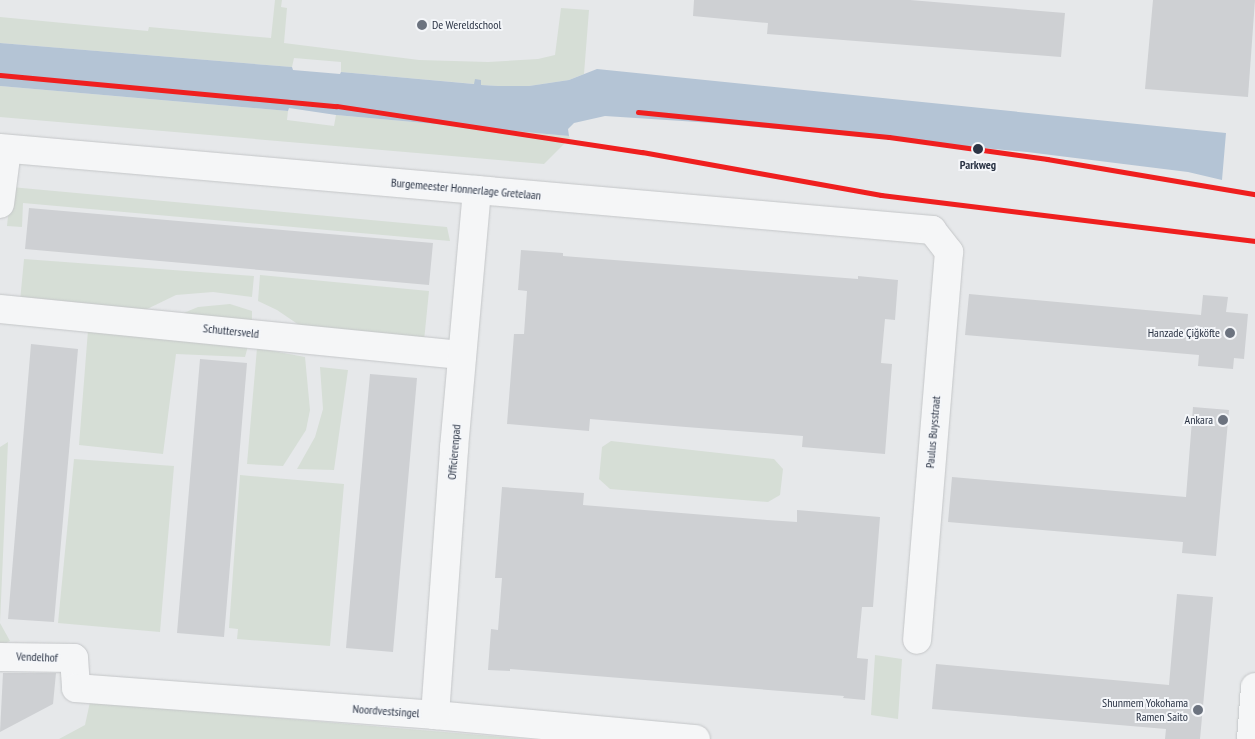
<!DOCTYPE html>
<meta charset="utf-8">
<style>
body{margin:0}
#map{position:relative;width:1255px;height:739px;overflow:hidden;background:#e6e8ea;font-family:"PT Sans Narrow",sans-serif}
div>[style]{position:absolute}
.green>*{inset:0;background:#d6ded6}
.water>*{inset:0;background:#b4c4d5}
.building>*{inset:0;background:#ced0d3}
.roads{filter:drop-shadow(0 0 1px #c4c6c8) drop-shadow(0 0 1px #c4c6c8)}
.minor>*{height:28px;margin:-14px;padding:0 14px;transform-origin:14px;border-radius:14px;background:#f5f6f7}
.metro-1>*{height:5px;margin:-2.5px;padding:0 2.5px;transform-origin:2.5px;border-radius:2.5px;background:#ef1f1f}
.dots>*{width:14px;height:14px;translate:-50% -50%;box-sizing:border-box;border:2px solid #f4f6f9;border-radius:50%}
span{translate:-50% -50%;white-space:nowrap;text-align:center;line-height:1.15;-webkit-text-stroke:4px #f4f6f9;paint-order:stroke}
.poi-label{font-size:12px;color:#2b3445}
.left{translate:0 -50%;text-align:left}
.right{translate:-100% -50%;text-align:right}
.stop-label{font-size:12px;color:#2b3445;font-weight:700}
.street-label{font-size:12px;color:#2b3445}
</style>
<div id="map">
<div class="green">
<i style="clip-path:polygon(275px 0,282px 0,281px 7px,287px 8px,284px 43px,419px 60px,488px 62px,538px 59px,555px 55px,561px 8px,589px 10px,584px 74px,569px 80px,529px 86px,498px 86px,481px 85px,475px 80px,475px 84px,341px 72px,341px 62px,294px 58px,292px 67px,0 43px,0 17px,148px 31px,149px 27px,271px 38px)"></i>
<i style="clip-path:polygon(0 86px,288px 111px,287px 120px,334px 126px,336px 115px,569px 136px,570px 138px,544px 164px,0 117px)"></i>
<i style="clip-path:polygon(11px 187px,447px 227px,450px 241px,23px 203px,22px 227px,7px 226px)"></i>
<i style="clip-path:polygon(24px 259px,254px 276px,252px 297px,213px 292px,176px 295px,143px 311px,20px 301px)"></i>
<i style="clip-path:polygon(260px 275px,429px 291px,424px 341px,302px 327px,277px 310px,258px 301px)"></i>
<i style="clip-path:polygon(230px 304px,252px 311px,252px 325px,174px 317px,198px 307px)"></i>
<i style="clip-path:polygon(88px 330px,248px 346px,245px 357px,176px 354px,163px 454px,79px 445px)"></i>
<i style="clip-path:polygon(257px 348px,305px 357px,310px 410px,306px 430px,283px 466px,247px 464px)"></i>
<i style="clip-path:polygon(320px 367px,348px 370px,334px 470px,297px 469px,315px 437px,323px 409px)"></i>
<i style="clip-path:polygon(611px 441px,774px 459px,783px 469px,780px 495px,768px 502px,610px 489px,599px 479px,602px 447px)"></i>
<i style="clip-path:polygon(8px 442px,0 623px,10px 641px,0 646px,0 447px)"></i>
<i style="clip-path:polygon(74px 459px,174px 466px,160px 632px,58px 623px)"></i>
<i style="clip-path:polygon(240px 475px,344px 484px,330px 646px,237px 639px,238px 629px,229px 628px)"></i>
<i style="clip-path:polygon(875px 655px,902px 659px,898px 719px,871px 715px)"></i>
<i style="clip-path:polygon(90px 702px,527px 739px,59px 739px,85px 725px)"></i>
</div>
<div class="water">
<i style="clip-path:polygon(0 43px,292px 67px,293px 70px,340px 74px,341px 72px,474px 84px,475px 79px,481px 80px,481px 85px,498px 86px,529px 86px,569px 80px,597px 69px,1226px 133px,1222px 180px,1188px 172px,1027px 152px,713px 123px,605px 116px,574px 123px,568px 129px,569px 136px,336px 115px,289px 108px,288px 111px,0 86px)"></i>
</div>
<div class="building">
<i style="clip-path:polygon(694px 0,910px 0,1065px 13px,1061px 57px,767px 34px,768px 23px,693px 16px)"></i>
<i style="clip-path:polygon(1153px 0,1255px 0,1248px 97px,1145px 89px)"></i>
<i style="clip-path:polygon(29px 208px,433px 243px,429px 285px,25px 249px)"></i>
<i style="clip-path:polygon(521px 250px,563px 253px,563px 256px,858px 279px,858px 276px,898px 280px,895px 320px,885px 319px,881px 363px,892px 364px,885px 454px,802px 447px,803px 436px,686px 427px,590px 419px,589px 431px,507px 424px,514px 334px,524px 334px,527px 291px,518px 290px)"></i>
<i style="clip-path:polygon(969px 294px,1201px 315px,1203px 295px,1228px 297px,1226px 312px,1248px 314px,1244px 359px,1234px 358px,1233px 369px,1198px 366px,1199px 355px,965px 335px)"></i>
<i style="clip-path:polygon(31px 344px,78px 349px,54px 622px,8px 619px)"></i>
<i style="clip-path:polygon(200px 359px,247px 363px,224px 637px,177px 633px)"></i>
<i style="clip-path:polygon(370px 374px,417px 378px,393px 652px,346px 648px)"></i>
<i style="clip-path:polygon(1193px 407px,1229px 410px,1216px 556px,1182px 553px,1183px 542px,948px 522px,952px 477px,1186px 497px)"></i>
<i style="clip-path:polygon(502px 487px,584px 493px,583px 505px,767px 520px,797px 522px,797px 510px,880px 517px,873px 607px,862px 607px,857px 658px,868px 659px,865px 700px,843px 698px,844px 696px,608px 677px,510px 669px,510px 671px,488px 670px,491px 629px,498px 630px,502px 578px,495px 578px)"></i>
<i style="clip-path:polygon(1177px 594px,1213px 597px,1200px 739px,1165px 739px,1166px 729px,932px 709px,936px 664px,1169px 685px)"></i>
<i style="clip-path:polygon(3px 673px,56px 673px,53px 704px,0 732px)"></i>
</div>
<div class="roads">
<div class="minor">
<i style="left:0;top:148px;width:936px;rotate:5.03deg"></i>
<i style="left:932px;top:230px;width:28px;rotate:52deg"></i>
<i style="left:949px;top:252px;width:389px;rotate:94.7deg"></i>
<i style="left:0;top:204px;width:55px;rotate:-82.7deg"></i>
<i style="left:0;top:309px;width:464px;rotate:5.7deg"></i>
<i style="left:0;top:657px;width:74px;rotate:0.8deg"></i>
<i style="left:74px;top:658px;width:30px;rotate:86deg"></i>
<i style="left:76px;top:688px;width:360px;rotate:4.3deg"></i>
<i style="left:435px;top:715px;width:262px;rotate:5.3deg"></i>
<i style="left:435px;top:715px;width:268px;rotate:-85.9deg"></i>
<i style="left:454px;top:448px;width:259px;rotate:-84.9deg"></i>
<i style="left:1251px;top:739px;width:52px;rotate:-85.6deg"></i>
</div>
</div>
<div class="metro-1">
<i style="left:0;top:75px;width:338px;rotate:5.3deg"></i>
<i style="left:337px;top:106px;width:308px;rotate:8.6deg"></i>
<i style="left:642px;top:152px;width:243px;rotate:10.2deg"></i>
<i style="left:881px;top:195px;width:377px;rotate:7deg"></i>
<i style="left:638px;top:112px;width:252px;rotate:5.7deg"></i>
<i style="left:889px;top:137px;width:160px;rotate:7.9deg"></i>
<i style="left:1047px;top:159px;width:211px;rotate:9.6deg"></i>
</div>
<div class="dots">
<i style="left:422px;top:25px;background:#6c737f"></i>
<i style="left:978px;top:149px;background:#2b3445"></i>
<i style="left:1230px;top:333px;background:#6c737f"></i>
<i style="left:1223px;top:420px;background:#6c737f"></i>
<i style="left:1198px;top:710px;background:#6c737f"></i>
</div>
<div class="poi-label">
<span class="left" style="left:432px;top:25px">De Wereldschool</span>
<span class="right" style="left:1220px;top:333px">Hanzade Çiğköfte</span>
<span class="right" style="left:1213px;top:420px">Ankara</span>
<span class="right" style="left:1188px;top:710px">Shunmem Yokohama<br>Ramen Saito</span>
</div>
<div class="stop-label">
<span style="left:978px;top:165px">Parkweg</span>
</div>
<div class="street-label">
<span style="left:466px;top:189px;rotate:5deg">Burgemeester Honnerlage Gretelaan</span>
<span style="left:231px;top:331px;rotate:6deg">Schuttersveld</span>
<span style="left:933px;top:432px;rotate:-85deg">Paulus Buysstraat</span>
<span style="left:454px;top:452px;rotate:-85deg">Officierenpad</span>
<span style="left:37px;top:657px;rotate:2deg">Vendelhof</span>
<span style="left:386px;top:711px;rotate:4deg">Noordvestsingel</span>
</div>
</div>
